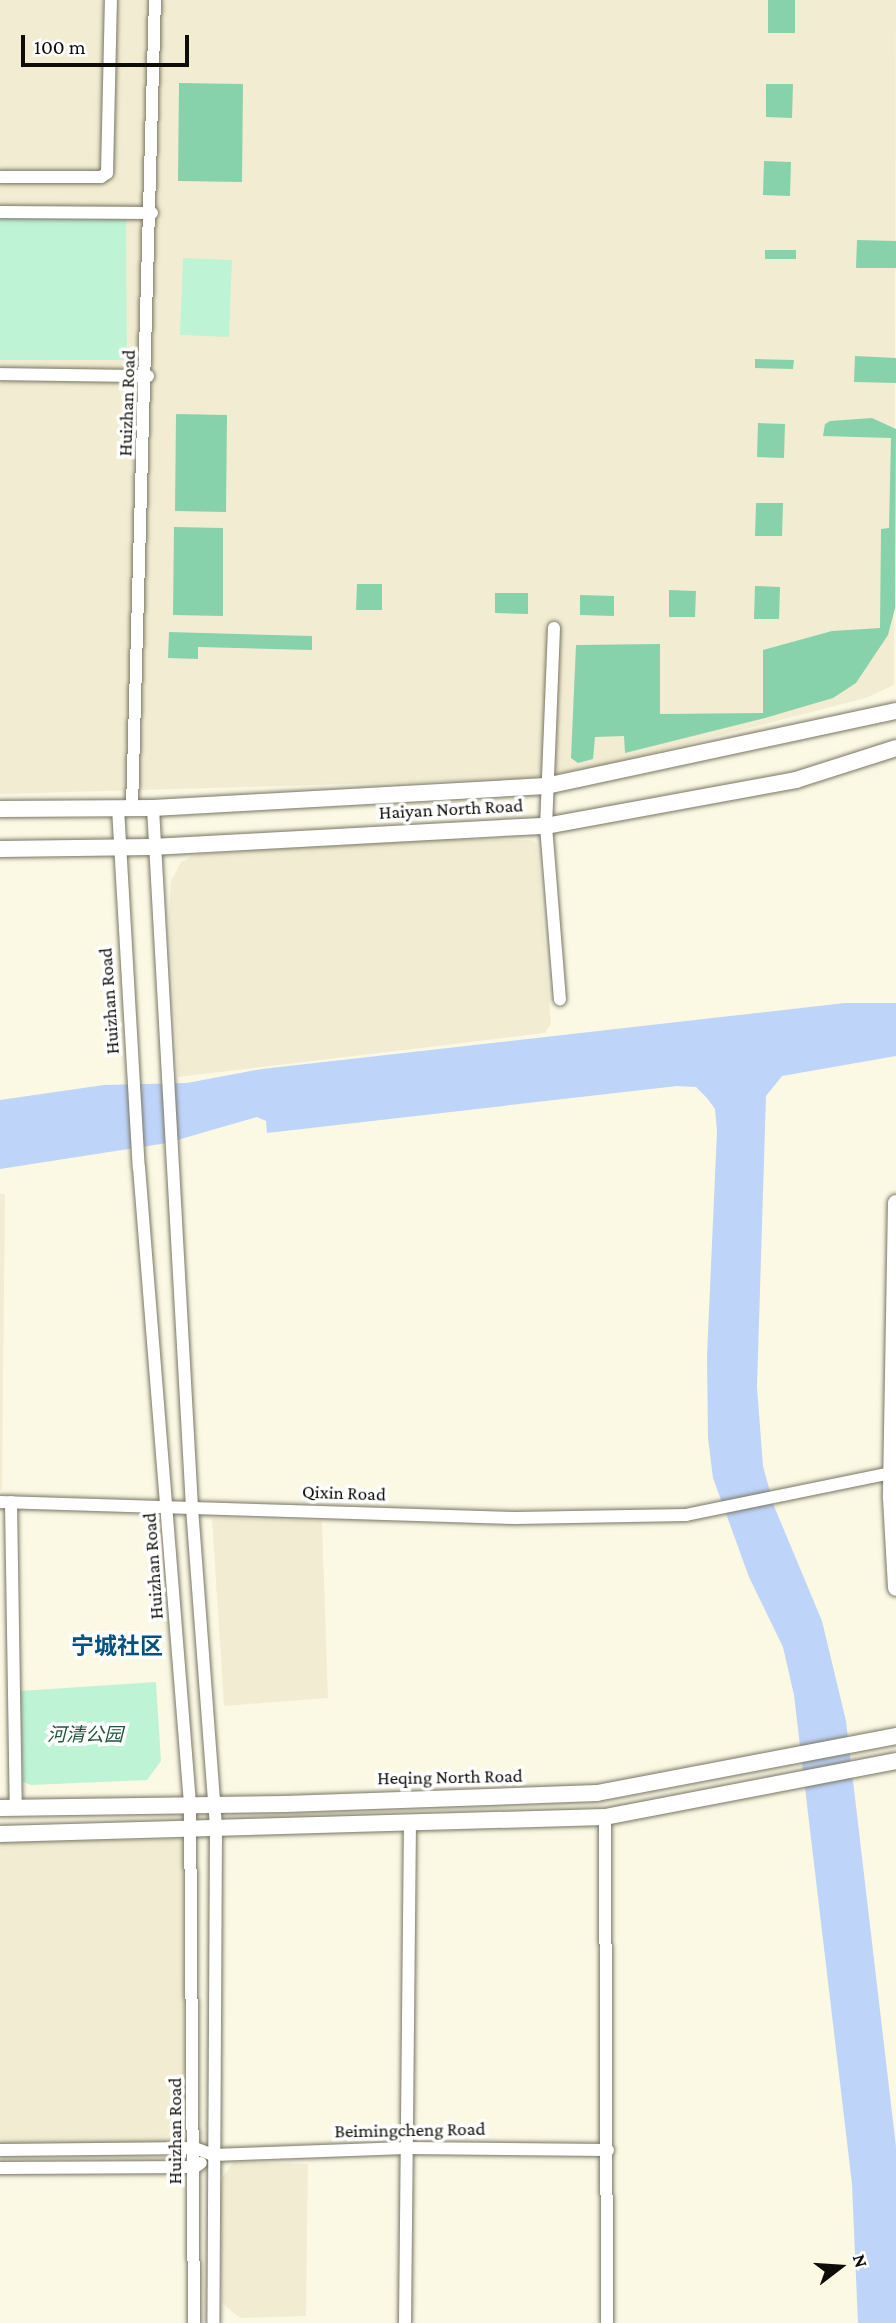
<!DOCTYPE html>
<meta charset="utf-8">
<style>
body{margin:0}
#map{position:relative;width:896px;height:2323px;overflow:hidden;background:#fbf8e4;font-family:"Crimson Pro","Noto Sans SC",serif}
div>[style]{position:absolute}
.built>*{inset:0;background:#f2edd2}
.green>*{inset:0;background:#bef3d5}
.forest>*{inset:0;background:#87d2aa}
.water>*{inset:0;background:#bfd4f9}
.roads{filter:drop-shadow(0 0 2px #787664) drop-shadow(0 0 2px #787664)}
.minor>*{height:12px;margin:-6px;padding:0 6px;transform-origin:6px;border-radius:6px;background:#fff}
.major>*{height:16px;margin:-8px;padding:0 8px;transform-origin:8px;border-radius:8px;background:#fff}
span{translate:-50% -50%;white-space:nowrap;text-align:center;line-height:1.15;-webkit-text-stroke:7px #fff;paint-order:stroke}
.street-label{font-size:19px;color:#0d0c06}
.park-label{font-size:19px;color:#1e563c;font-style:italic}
.quarter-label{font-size:23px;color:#01527f;font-weight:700}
.north{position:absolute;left:805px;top:2232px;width:70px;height:70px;-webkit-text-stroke:5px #fff;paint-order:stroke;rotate:73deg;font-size:19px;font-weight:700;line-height:28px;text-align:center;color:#0d0c06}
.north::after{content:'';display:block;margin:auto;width:24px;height:32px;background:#0d0c06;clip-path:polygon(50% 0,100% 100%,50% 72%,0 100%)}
.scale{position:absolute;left:21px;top:35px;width:168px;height:32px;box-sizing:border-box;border:4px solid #0d0c06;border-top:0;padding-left:9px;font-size:21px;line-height:24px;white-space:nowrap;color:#0d0c06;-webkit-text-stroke:5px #fff;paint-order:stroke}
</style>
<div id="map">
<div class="built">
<i style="clip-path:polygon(0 0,896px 0,894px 685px,866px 698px,602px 766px,522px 779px,0 794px)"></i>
<i style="clip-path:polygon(412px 839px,531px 840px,537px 844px,551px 1024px,545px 1033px,178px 1077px,169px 916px,171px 881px,181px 862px,195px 855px)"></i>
<i style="clip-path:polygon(0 1194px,5px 1194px,2px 1490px,0 1490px)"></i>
<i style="clip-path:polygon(212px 1518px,322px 1521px,328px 1698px,224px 1706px)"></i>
<i style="clip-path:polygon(183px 1839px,185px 2145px,0 2144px,0 1842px)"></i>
<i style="clip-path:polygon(234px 2162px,308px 2164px,306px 2316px,240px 2318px,222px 2303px,220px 2180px)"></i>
</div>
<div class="green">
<i style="clip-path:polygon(0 219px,126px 219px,127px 360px,0 360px)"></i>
<i style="clip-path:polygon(183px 258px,232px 260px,229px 337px,180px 335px)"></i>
<i style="clip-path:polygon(156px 1682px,161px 1761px,147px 1780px,31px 1785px,23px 1782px,20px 1691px)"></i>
</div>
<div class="forest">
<i style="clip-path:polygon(768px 0,795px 0,795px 33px,768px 33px)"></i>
<i style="clip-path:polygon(179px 83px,243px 84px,242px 182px,178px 181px)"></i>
<i style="clip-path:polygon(766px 84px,793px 84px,792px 118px,766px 117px)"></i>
<i style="clip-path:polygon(764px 161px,791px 162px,790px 196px,763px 195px)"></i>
<i style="clip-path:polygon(857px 240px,896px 241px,896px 268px,856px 268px)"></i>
<i style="clip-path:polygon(765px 250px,796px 250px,796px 259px,765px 259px)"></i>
<i style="clip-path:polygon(855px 356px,896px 358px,896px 383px,854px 382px)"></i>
<i style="clip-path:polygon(755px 359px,794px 360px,793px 369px,755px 368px)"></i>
<i style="clip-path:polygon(176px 414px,227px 415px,226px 512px,175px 511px)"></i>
<i style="clip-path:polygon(872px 418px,896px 429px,895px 608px,888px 635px,856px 683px,833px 698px,765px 718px,625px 753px,624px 736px,595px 737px,593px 759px,578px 763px,571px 758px,576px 645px,660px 644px,660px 714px,763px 713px,763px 650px,832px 631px,880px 628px,881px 529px,889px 528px,891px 438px,823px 436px,825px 424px,830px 421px)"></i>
<i style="clip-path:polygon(758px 423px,785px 424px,784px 458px,757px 457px)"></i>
<i style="clip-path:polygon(756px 503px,783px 503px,782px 536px,755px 536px)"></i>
<i style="clip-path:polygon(174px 527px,223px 528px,223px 616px,173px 615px)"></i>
<i style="clip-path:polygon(357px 584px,382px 584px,382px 610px,356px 610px)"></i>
<i style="clip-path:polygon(755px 586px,780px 587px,779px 619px,754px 619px)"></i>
<i style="clip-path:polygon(669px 590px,696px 591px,695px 617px,669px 617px)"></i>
<i style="clip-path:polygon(495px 593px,528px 593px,528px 614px,495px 613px)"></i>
<i style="clip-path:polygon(580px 595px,614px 596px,614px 616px,580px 615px)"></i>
<i style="clip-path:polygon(169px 632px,312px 636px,312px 650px,198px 647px,198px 659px,168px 658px)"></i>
</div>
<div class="water">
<i style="clip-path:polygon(845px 1003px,896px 1003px,896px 1056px,782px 1076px,766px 1096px,757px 1387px,763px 1466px,774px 1506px,822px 1621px,846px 1721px,896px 2147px,896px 2323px,858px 2323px,852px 2184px,794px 1695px,783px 1647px,749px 1577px,713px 1478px,708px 1438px,707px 1356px,717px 1131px,715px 1109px,707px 1098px,696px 1087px,677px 1086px,267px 1133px,266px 1121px,257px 1117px,167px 1143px,0 1169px,0 1100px,104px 1085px,187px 1083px,262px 1069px)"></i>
</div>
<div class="roads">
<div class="minor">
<i style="left:0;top:177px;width:101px"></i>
<i style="left:101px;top:177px;width:7px;rotate:-34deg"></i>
<i style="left:107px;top:173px;width:173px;rotate:-88.7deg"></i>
<i style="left:0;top:212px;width:152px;rotate:0.4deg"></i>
<i style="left:0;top:374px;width:148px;rotate:0.8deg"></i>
<i style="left:554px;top:628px;width:198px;rotate:92.3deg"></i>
<i style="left:546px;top:826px;width:174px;rotate:85.4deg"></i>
<i style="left:132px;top:807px;width:807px;rotate:-88.37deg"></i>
<i style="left:118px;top:808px;width:360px;rotate:86.7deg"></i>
<i style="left:139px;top:1167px;width:638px;rotate:85.42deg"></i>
<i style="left:190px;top:1803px;width:520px;rotate:89.56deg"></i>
<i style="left:153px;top:808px;width:701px;rotate:86.81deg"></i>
<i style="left:192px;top:1508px;width:321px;rotate:85.7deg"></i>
<i style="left:216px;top:1828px;width:495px;rotate:90.3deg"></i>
<i style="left:0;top:1502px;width:516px;rotate:1.78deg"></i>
<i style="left:516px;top:1518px;width:170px;rotate:-1deg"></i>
<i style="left:686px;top:1515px;width:214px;rotate:-11.6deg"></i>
<i style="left:11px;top:1502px;width:305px;rotate:89.1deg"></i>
<i style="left:605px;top:1817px;width:506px;rotate:89.77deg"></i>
<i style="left:0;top:2150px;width:195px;rotate:-0.6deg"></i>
<i style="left:195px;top:2148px;width:19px;rotate:21deg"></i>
<i style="left:213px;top:2155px;width:193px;rotate:-2.1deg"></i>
<i style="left:406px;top:2148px;width:202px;rotate:0.6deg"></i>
<i style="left:0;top:2168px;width:195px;rotate:-0.3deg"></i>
<i style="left:195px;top:2167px;width:7px;rotate:-34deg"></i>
<i style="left:405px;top:2323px;width:500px;rotate:-89.43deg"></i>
</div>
<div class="major">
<i style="left:0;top:809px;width:153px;rotate:-0.4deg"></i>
<i style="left:153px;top:808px;width:394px;rotate:-3.2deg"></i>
<i style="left:546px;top:786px;width:358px;rotate:-12.1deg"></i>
<i style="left:0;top:849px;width:152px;rotate:-0.8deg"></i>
<i style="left:152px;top:847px;width:395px;rotate:-3.1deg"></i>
<i style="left:546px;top:826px;width:254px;rotate:-10.4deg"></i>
<i style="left:796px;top:780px;width:105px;rotate:-17.7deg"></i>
<i style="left:896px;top:1203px;width:295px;rotate:91deg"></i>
<i style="left:891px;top:1498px;width:90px;rotate:86.8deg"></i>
<i style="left:0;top:1808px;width:285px;rotate:-0.8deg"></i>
<i style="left:285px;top:1804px;width:312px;rotate:-2deg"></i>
<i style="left:597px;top:1793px;width:304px;rotate:-10.8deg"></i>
<i style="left:0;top:1834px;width:605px;rotate:-1.61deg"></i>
<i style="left:605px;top:1817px;width:296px;rotate:-10.9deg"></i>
</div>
</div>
<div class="street-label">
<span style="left:127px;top:403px;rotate:-88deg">Huizhan Road</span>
<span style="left:451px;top:809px;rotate:-3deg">Haiyan North Road</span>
<span style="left:109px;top:1001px;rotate:-94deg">Huizhan Road</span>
<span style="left:344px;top:1493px;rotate:2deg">Qixin Road</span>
<span style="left:153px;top:1566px;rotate:-94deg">Huizhan Road</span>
<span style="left:450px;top:1777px;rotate:-1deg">Heqing North Road</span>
<span style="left:410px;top:2130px;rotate:-1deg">Beimingcheng Road</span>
<span style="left:175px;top:2131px;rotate:-90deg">Huizhan Road</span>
</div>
<div class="park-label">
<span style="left:85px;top:1735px">河清公园</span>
</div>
<div class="quarter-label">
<span style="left:117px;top:1646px">宁城社区</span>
</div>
<div class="north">N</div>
<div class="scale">100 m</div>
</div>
